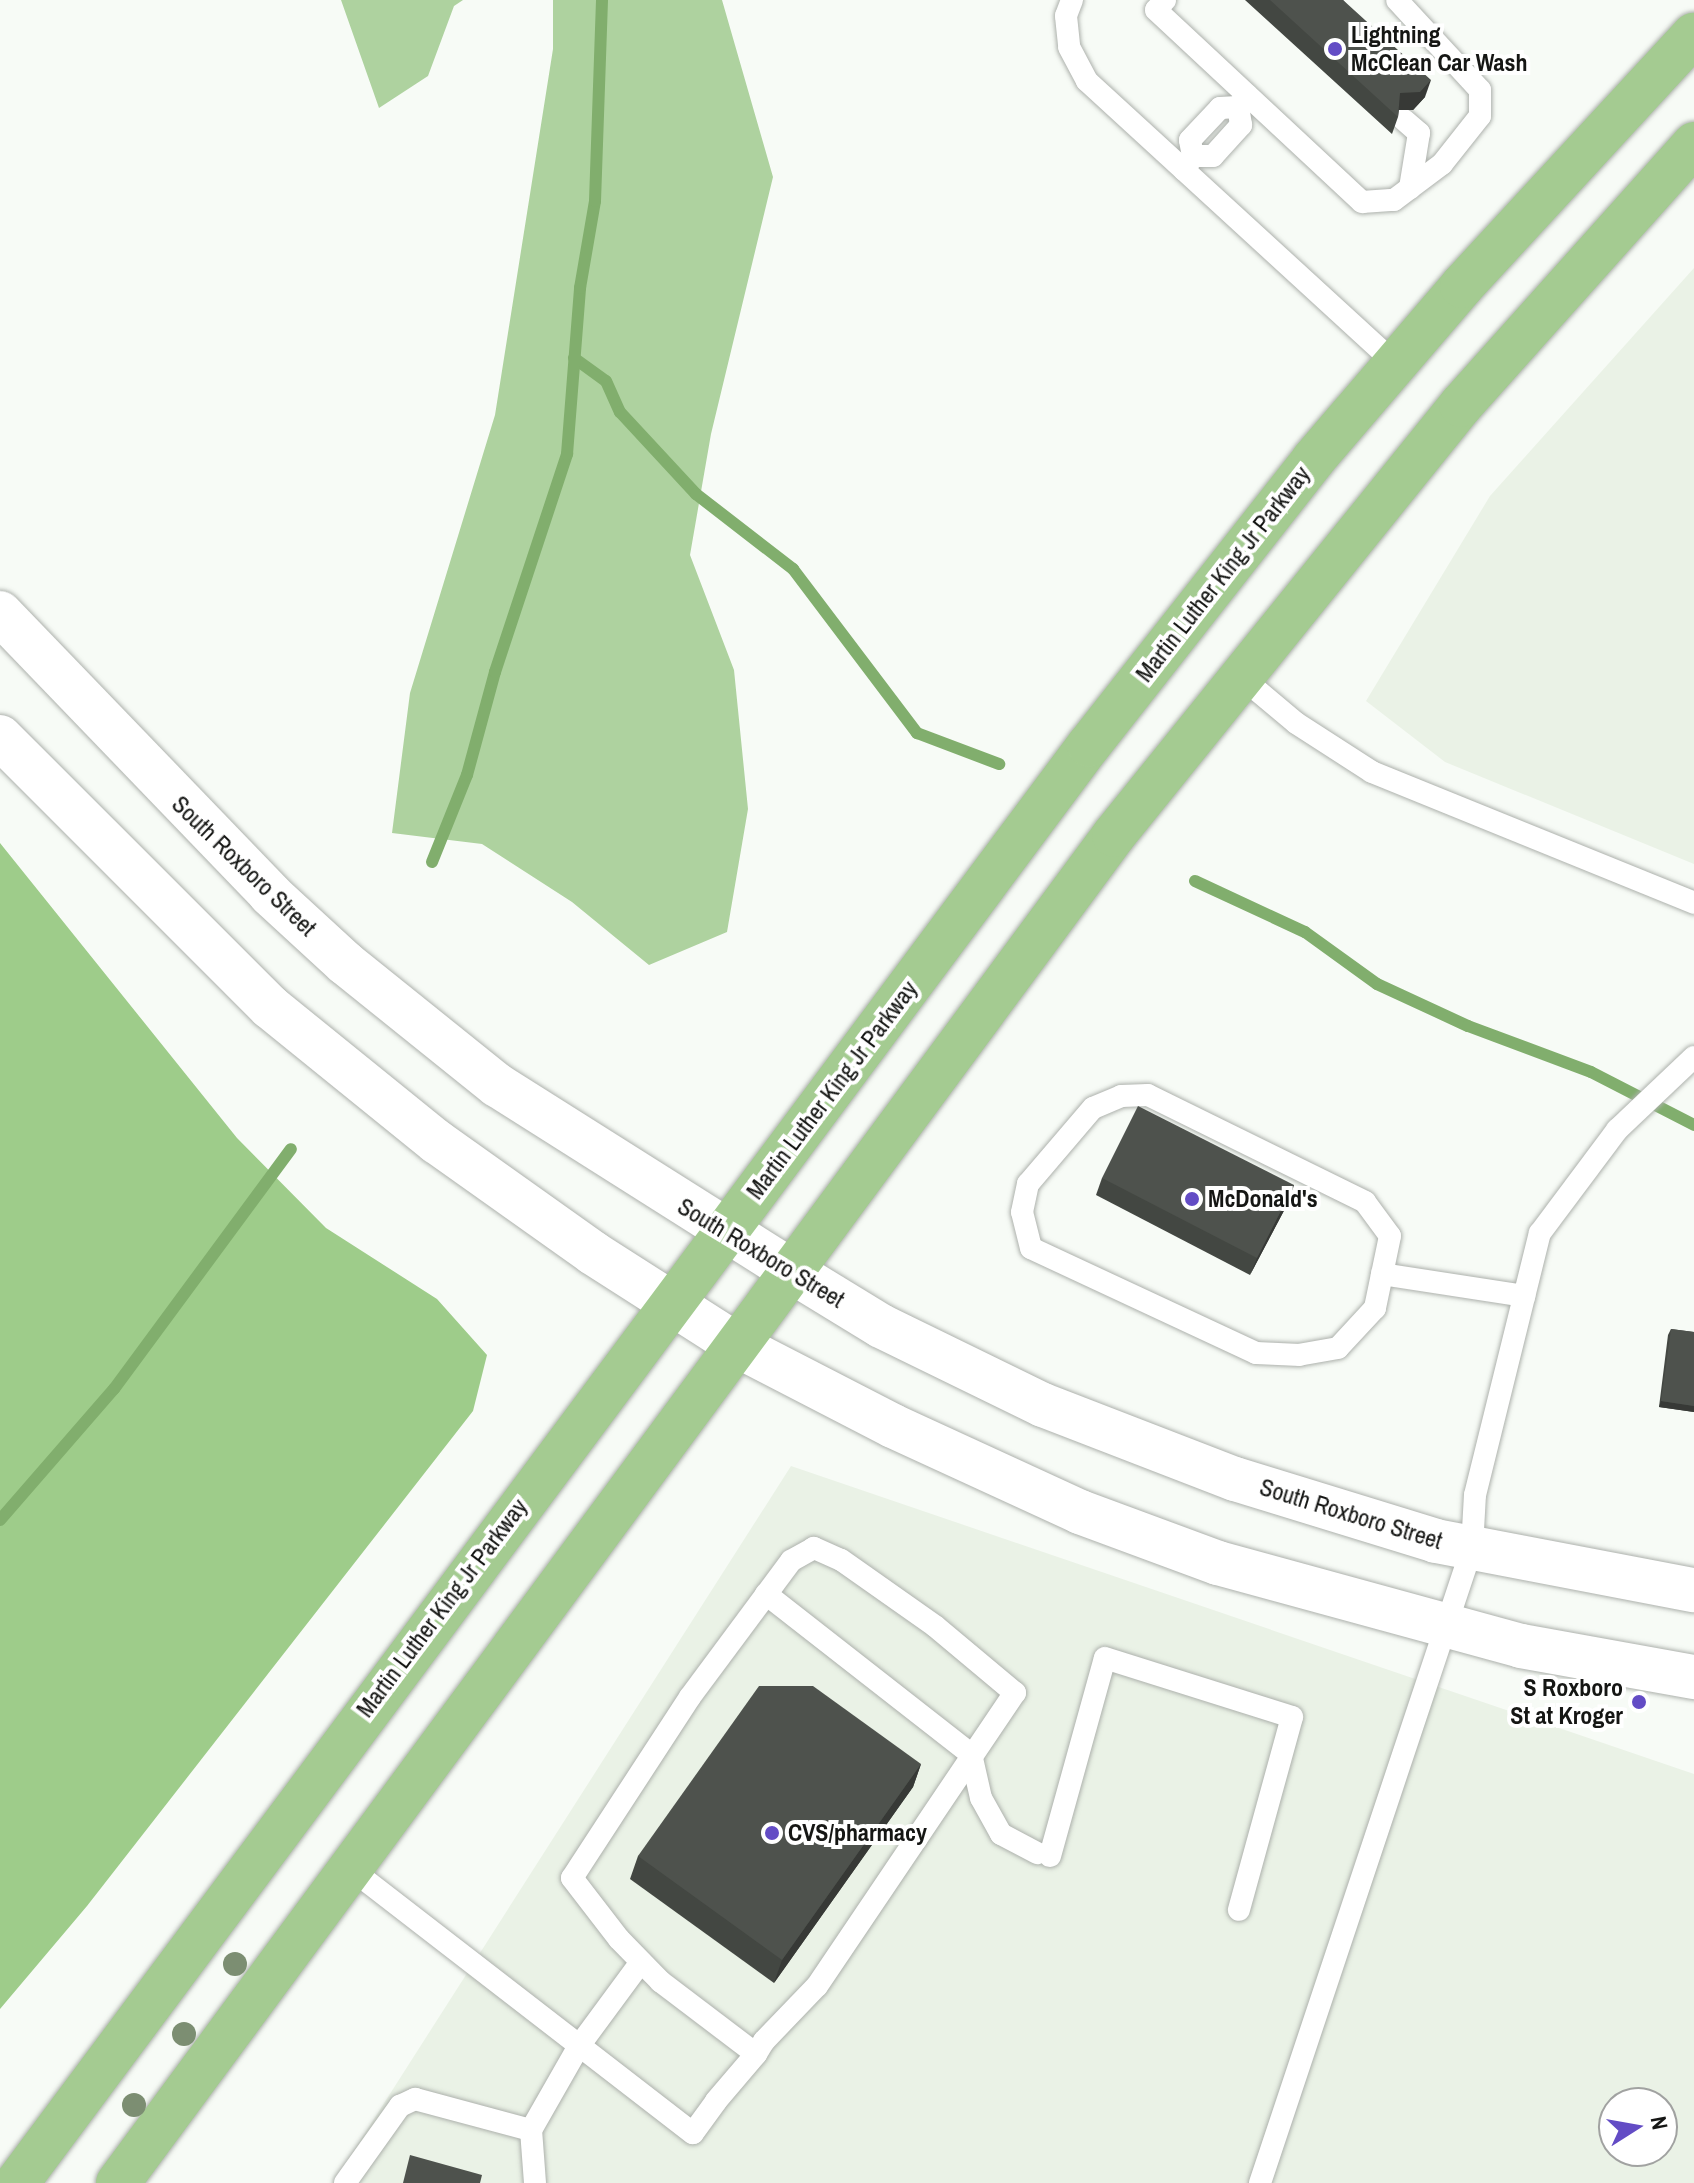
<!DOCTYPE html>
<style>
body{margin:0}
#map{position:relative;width:1694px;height:2183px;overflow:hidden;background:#f7fbf6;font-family:"Archivo Narrow",sans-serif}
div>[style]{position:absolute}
.built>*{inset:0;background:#eaf2e6}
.green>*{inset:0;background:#aed29f}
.forest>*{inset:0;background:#9ecc8a}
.stream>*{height:12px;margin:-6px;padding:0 6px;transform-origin:6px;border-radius:6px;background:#81ae6d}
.roads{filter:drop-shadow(0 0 2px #adb1ac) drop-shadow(0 0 2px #adb1ac)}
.service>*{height:22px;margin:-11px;padding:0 11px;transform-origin:11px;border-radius:11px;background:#fff}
.minor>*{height:44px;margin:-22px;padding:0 22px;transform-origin:22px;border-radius:22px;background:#fff}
.tertiary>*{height:44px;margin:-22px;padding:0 22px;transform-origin:22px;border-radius:22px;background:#fff}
.primary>*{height:44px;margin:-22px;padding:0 22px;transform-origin:22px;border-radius:22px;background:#a4cb91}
.trees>*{width:24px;height:24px;margin:-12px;border-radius:50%;background:#7c8e72}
.wall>*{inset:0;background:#434742}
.shaded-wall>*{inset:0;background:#373936}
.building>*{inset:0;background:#4e524d}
.dots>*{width:22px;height:22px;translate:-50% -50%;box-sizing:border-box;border:4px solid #fff;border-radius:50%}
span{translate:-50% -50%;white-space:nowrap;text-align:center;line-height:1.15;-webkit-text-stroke:8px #fff;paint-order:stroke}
.poi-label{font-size:24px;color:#151614;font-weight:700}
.left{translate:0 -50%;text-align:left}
.right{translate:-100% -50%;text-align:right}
.street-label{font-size:24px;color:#151614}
.north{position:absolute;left:1598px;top:2087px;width:80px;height:80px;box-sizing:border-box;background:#fff;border:2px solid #a1a2a1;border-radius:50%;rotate:79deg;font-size:22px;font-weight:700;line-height:32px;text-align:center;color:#151614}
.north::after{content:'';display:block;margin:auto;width:28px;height:36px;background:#634cc5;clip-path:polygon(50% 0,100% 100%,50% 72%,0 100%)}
</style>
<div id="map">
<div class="built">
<i style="clip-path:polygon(1694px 268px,1694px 864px,1445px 762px,1366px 701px,1490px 496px)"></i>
<i style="clip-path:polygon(evenodd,791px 1466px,1694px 1774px,1694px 2183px,333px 2183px,791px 1466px,1614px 2103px,1662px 2103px,1662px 2151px,1614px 2151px,1614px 2103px)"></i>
</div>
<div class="green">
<i style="clip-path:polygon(341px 0,463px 0,454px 6px,428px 76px,379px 108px)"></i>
<i style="clip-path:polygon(553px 0,722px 0,773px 177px,711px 434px,690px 555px,734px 670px,748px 809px,727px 932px,649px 965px,572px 902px,482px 844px,392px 833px,410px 693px,495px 415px,553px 49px)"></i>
</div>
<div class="forest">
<i style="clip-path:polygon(0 843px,237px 1138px,326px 1228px,437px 1299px,487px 1355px,473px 1411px,87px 1906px,0 2009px)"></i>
</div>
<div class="stream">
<i style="left:574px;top:358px;width:39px;rotate:36deg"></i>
<i style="left:606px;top:381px;width:34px;rotate:66deg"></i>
<i style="left:620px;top:412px;width:112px;rotate:47.2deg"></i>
<i style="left:696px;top:494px;width:123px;rotate:37.7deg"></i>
<i style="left:793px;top:569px;width:206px;rotate:52.9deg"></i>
<i style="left:917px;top:733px;width:88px;rotate:20.7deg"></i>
<i style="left:432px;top:862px;width:94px;rotate:-68.1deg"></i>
<i style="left:467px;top:775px;width:107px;rotate:-74.8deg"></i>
<i style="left:495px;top:672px;width:230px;rotate:-71.7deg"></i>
<i style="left:567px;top:454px;width:167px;rotate:-85.5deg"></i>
<i style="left:580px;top:288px;width:88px;rotate:-80.2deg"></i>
<i style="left:595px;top:201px;width:201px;rotate:-88deg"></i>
<i style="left:1195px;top:881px;width:121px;rotate:24.9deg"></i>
<i style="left:1305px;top:932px;width:89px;rotate:35.8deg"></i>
<i style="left:1377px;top:984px;width:100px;rotate:24.8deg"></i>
<i style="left:1468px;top:1026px;width:131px;rotate:20.5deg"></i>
<i style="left:1591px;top:1072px;width:116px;rotate:27.2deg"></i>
<i style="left:0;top:1520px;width:174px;rotate:-49deg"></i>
<i style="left:114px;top:1389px;width:298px;rotate:-53.6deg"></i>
</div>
<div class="roads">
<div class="service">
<i style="left:1072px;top:0;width:17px;rotate:111deg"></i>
<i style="left:1066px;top:16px;width:31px;rotate:84deg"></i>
<i style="left:1069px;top:47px;width:38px;rotate:62deg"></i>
<i style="left:1087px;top:81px;width:419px;rotate:42.5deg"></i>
<i style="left:1165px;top:0;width:13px;rotate:132deg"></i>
<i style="left:1156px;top:10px;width:282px;rotate:43deg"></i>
<i style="left:1362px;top:202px;width:32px;rotate:-4deg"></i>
<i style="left:1394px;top:200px;width:60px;rotate:-36.9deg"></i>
<i style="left:1442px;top:164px;width:61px;rotate:-51.6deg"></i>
<i style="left:1480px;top:116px;width:26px;rotate:-90deg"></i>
<i style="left:1480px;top:90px;width:122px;rotate:-132.7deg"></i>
<i style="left:1404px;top:120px;width:20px;rotate:41deg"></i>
<i style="left:1419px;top:133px;width:56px;rotate:99.3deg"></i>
<i style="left:1193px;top:156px;width:20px"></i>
<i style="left:1213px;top:156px;width:42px;rotate:-47.9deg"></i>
<i style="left:1241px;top:125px;width:18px;rotate:-99deg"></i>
<i style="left:1238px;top:107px;width:15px;rotate:-53deg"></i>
<i style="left:1184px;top:170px;width:17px;rotate:-57deg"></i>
<i style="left:1193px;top:156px;width:16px;rotate:-101deg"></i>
<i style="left:1190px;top:140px;width:44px;rotate:-46.8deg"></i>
<i style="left:1220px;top:108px;width:18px;rotate:-3deg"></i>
<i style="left:1240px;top:676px;width:73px;rotate:40deg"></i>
<i style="left:1296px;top:723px;width:90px;rotate:32.8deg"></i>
<i style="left:1372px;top:772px;width:348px;rotate:22.1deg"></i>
<i style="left:1148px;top:1095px;width:242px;rotate:26.2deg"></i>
<i style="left:1365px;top:1202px;width:42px;rotate:53.7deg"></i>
<i style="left:1390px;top:1236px;width:74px;rotate:101.8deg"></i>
<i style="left:1375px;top:1308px;width:54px;rotate:132.8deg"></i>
<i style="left:1338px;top:1348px;width:39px;rotate:170deg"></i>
<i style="left:1300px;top:1355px;width:44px;rotate:-177.4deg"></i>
<i style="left:1256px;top:1353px;width:248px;rotate:-155deg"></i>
<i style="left:1031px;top:1248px;width:37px;rotate:-104deg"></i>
<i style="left:1022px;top:1212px;width:29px;rotate:-78deg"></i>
<i style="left:1028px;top:1184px;width:100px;rotate:-49.5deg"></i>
<i style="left:1093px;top:1108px;width:30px;rotate:-23deg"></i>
<i style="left:1121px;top:1096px;width:27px;rotate:-2deg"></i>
<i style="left:1382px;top:1274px;width:144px;rotate:8.8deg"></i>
<i style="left:766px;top:1594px;width:260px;rotate:38deg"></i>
<i style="left:971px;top:1754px;width:45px;rotate:77.2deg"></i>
<i style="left:981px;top:1798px;width:41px;rotate:60.9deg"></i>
<i style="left:1001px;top:1834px;width:41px;rotate:27.8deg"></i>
<i style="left:1050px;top:1856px;width:205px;rotate:-74.5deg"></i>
<i style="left:1105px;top:1658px;width:196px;rotate:17.5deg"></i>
<i style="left:1292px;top:1717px;width:200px;rotate:105.4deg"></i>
<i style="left:351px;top:1869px;width:432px;rotate:37.7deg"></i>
<i style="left:693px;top:2133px;width:39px;rotate:-54deg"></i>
<i style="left:716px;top:2101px;width:62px;rotate:-49.6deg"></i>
<i style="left:756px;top:2054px;width:15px;rotate:-58deg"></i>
<i style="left:764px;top:2041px;width:76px;rotate:-46.1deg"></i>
<i style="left:817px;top:1986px;width:354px;rotate:-56deg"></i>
<i style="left:1015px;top:1693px;width:104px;rotate:-140.1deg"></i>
<i style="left:935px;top:1626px;width:115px;rotate:-144.9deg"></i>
<i style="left:841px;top:1560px;width:30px;rotate:-156deg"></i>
<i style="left:814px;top:1548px;width:26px;rotate:151deg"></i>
<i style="left:791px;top:1561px;width:169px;rotate:126.6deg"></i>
<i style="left:690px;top:1697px;width:216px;rotate:123.1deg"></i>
<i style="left:572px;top:1878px;width:77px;rotate:52.4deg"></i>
<i style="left:619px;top:1939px;width:60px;rotate:45.7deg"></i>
<i style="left:661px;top:1982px;width:119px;rotate:37.2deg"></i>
<i style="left:345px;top:2183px;width:95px;rotate:-54.5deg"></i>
<i style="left:400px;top:2106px;width:17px;rotate:-25deg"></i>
<i style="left:415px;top:2099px;width:120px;rotate:15deg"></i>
<i style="left:535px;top:2183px;width:53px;rotate:-94.3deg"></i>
<i style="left:531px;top:2130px;width:97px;rotate:-60.3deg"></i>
<i style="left:579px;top:2046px;width:104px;rotate:-53.6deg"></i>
<i style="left:1260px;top:2183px;width:669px;rotate:-71.54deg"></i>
<i style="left:1472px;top:1548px;width:53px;rotate:-86.8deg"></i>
<i style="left:1475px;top:1495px;width:270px;rotate:-76.1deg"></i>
<i style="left:1540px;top:1233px;width:129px;rotate:-53.2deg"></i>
<i style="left:1617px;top:1130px;width:106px;rotate:-43.5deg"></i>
</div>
<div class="minor">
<i style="left:791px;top:1271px;width:105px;rotate:31.4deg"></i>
<i style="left:881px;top:1326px;width:180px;rotate:26deg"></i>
<i style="left:1043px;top:1405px;width:206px;rotate:21.1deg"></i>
<i style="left:1235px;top:1479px;width:210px;rotate:17.1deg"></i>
<i style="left:1436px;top:1541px;width:263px;rotate:10.8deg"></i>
<i style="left:740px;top:1347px;width:172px;rotate:27.3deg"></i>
<i style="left:893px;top:1426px;width:206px;rotate:24.7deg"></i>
<i style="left:1080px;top:1512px;width:147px;rotate:20.3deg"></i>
<i style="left:1218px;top:1563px;width:314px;rotate:15.3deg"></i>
<i style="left:1521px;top:1646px;width:176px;rotate:10.2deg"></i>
</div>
<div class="tertiary">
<i style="left:0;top:613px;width:390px;rotate:46.1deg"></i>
<i style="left:270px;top:894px;width:102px;rotate:42.6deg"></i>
<i style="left:345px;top:963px;width:195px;rotate:38.8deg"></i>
<i style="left:497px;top:1085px;width:348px;rotate:32.3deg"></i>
<i style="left:0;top:737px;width:382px;rotate:45deg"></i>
<i style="left:270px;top:1007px;width:215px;rotate:39deg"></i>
<i style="left:437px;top:1142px;width:191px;rotate:35.4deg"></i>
<i style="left:593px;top:1253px;width:174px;rotate:32.6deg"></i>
</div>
<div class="primary">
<i style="left:17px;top:2183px;width:1794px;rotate:-53.3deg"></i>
<i style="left:1089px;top:745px;width:362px;rotate:-51.8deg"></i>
<i style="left:1313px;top:460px;width:229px;rotate:-49.4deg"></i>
<i style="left:1462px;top:286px;width:342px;rotate:-47.3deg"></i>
<i style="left:118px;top:2183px;width:1676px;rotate:-53.54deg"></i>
<i style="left:1114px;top:835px;width:553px;rotate:-51.1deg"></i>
<i style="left:1461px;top:405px;width:350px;rotate:-48.2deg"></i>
</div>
</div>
<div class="trees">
<i style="left:235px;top:1964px"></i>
<i style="left:184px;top:2034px"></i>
<i style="left:134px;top:2105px"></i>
</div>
<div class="wall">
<i style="clip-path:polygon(1245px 0,1343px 0,1425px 97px,1413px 110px,1399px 110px,1398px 117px,1392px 134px)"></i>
<i style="clip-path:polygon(1102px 1178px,1294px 1185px,1288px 1203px,1250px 1275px,1096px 1195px)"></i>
<i style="clip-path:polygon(1671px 1329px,1694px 1332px,1694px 1412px,1659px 1407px,1668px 1335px)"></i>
<i style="clip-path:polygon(921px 1764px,913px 1787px,774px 1983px,630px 1879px,638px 1856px)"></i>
</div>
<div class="shaded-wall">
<i style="clip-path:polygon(1431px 80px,1425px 97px,1413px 110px,1394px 110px,1400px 93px)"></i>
<i style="clip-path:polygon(1294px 1185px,1288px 1203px,1250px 1275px,1257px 1258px)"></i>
<i style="clip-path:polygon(1661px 1401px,1694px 1406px,1694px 1412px,1659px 1407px)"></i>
<i style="clip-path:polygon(921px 1764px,913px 1787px,774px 1983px,782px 1960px)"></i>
</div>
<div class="building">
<i style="clip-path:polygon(1270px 0,1343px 0,1431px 80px,1420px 92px,1400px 93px,1398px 117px)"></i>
<i style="clip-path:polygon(1138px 1106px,1294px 1185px,1257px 1258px,1102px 1178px)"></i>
<i style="clip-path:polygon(1671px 1329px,1694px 1332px,1694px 1406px,1661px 1401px)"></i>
<i style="clip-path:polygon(759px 1686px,813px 1686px,921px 1764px,782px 1960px,638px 1856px)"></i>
<i style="clip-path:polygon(410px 2155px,482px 2175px,480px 2183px,403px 2183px)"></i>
</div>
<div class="dots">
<i style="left:1335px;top:49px;background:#634cc5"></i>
<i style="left:1192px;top:1199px;background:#634cc5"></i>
<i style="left:1639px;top:1702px;background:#634cc5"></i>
<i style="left:772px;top:1833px;background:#634cc5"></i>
</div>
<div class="poi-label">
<span class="left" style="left:1351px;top:49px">Lightning<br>McClean Car Wash</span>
<span class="left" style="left:1208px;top:1199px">McDonald's</span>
<span class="right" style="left:1623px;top:1702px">S Roxboro<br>St at Kroger</span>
<span class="left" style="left:788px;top:1833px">CVS/pharmacy</span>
</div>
<div class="street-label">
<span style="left:1223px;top:574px;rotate:-52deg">Martin Luther King Jr Parkway</span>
<span style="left:244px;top:866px;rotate:44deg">South Roxboro Street</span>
<span style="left:832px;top:1090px;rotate:-53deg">Martin Luther King Jr Parkway</span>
<span style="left:761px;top:1253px;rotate:31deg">South Roxboro Street</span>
<span style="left:1351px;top:1514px;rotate:17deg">South Roxboro Street</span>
<span style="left:442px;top:1608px;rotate:-53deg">Martin Luther King Jr Parkway</span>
</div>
<div class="north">N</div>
</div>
